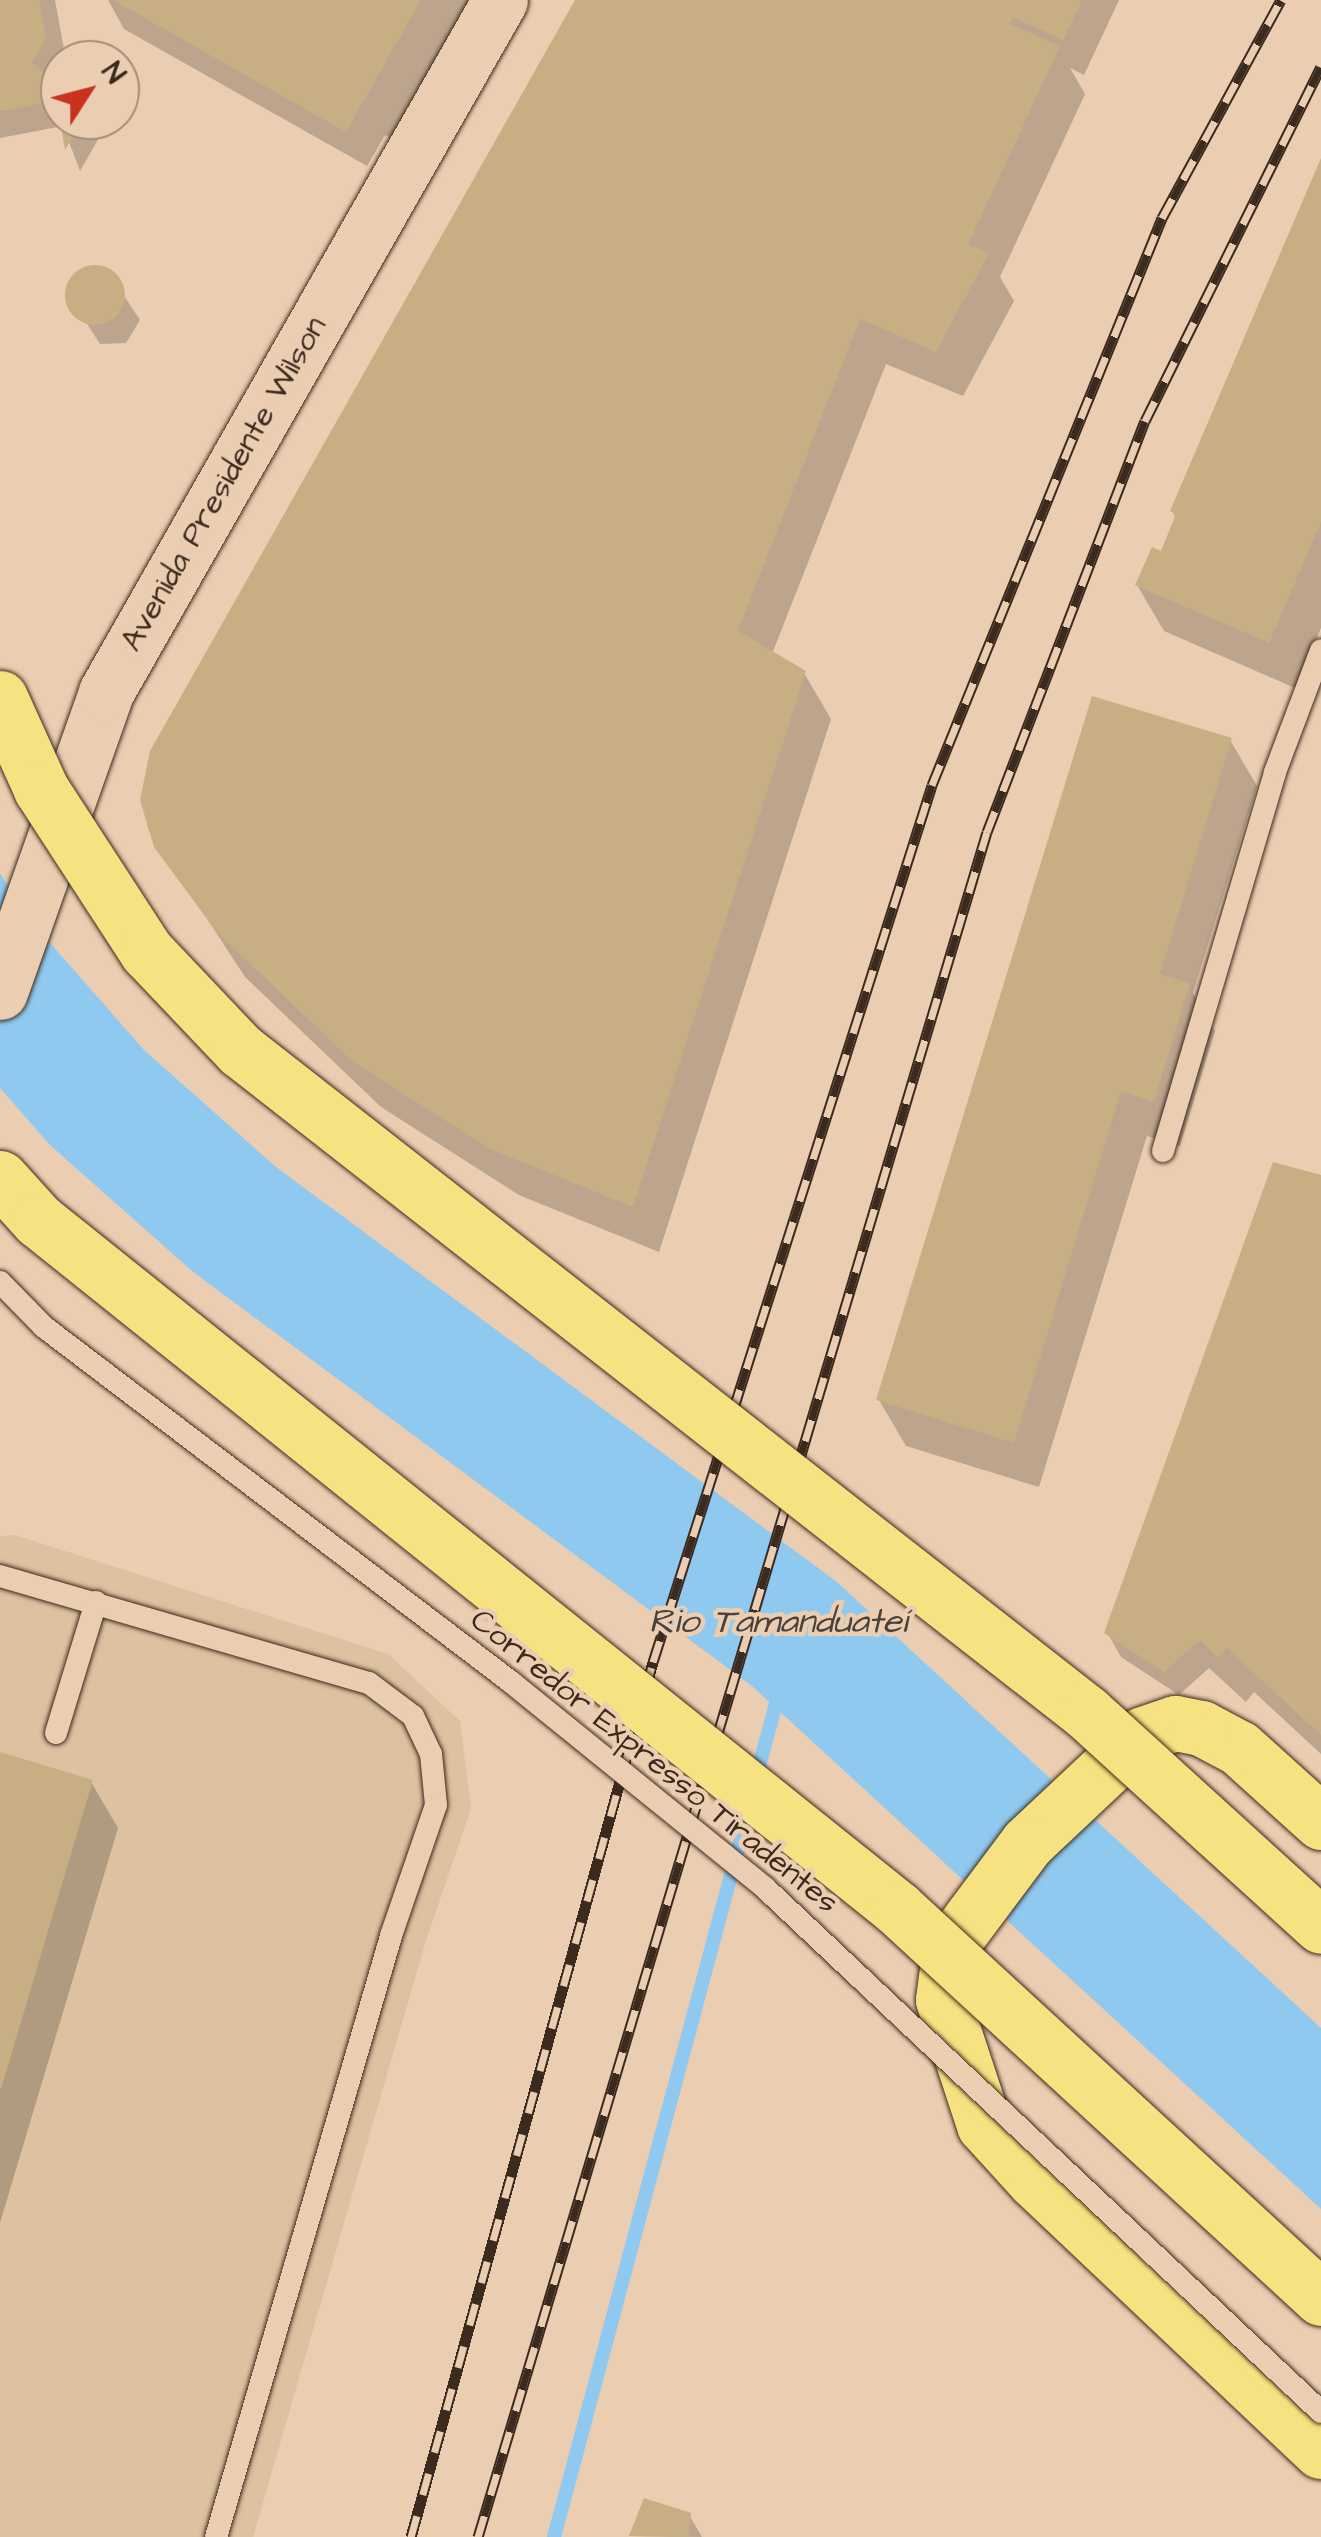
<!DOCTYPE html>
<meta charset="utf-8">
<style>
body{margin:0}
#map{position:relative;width:1321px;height:2537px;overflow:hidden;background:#ebcdb1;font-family:"Architects Daughter",sans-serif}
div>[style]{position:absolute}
.built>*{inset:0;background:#ddc1a0}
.water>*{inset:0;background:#8fc9ef}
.shadow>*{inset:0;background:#0003}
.stream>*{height:14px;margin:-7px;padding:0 7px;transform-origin:7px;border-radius:7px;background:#8fc9ef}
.building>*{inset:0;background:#c7af83}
.round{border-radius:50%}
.roads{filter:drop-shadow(0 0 2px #3b2a1e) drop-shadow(0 0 2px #3b2a1e)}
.service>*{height:22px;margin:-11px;padding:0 11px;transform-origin:11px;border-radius:11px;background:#ebcdb1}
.secondary>*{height:55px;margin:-27.5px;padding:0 27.5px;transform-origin:27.5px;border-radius:27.5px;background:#ebcdb1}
.trunk>*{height:55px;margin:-27.5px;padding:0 27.5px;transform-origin:27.5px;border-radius:27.5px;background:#f6e281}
.rail>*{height:11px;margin-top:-5.5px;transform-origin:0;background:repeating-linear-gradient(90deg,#ebcdb1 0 22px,#3b2a1e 0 44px);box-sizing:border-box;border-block:2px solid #3b2a1e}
.bridges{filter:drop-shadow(0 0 2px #3b2a1e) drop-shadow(0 0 2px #3b2a1e)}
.service-bridge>*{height:22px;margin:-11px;padding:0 11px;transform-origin:11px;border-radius:11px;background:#ebcdb1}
.trunk-bridge>*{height:55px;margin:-27.5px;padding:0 27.5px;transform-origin:27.5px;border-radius:27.5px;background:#f6e281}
span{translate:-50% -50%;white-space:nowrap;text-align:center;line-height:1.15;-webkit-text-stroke:9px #ebcdb1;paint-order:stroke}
.street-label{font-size:32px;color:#3b2a1e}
.water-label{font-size:35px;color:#48423d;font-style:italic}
.north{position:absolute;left:40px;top:40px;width:100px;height:100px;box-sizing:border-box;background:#ebcdb1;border:2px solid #a58c76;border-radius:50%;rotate:54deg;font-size:28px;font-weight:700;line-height:40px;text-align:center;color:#3b2a1e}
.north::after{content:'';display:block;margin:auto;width:35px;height:45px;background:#c8321e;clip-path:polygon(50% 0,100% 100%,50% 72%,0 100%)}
</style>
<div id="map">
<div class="built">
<i style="clip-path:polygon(15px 1535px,388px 1654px,460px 1721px,471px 1808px,424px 1947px,253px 2537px,0 2537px,0 1536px)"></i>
</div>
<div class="water">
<i style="clip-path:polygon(0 873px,23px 912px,145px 1051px,276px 1167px,837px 1582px,1321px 2028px,1321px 2209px,752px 1686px,192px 1271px,50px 1145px,0 1088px)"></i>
</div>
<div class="shadow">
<i style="clip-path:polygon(0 0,55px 0,66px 60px,60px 60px,60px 120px,97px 120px,103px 131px,80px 171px,63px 126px,0 138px)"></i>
<i style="clip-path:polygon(108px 0,473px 0,394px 139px,385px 135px,367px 166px,124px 29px)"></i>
<i style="clip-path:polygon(578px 0,1119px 0,1084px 75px,1070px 68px,1085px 94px,1000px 277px,1014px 301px,963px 396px,886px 364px,772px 654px,804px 673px,831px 719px,659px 1252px,519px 1195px,381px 1107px,245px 977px,148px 828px,143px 795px)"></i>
<i style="clip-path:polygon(1321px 165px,1321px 628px,1295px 688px,1164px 631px,1137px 585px,1162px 554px,1177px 519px,1172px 511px)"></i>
<i style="clip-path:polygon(87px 266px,111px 276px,140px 320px,126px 343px,100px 344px,68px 294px,73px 276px)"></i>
<i style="clip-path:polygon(1230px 740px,1257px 786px,1193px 993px,1215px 1031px,1180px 1146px,1147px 1136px,1039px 1487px,906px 1446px,879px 1400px)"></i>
<i style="clip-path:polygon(1321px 1179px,1321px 1754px,1254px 1692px,1246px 1702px,1209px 1668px,1179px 1695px,1121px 1657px,1107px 1632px)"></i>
<i style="clip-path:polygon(0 1755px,91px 1782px,118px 1828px,0 2223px)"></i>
<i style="clip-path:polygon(689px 2515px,702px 2537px,632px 2536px)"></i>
</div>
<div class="stream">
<i style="left:756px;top:1778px;width:89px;rotate:-75deg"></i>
<i style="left:554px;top:2537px;width:759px;rotate:-75.03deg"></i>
</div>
<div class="building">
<i style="clip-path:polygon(0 0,39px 0,46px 38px,32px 63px,60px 86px,60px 112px,56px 101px,0 111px)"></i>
<i style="clip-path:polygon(113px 0,421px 0,346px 132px)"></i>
<i style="clip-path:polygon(575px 0,1082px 0,1063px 40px,1013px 17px,1010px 24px,1060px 46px,968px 245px,989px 253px,936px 352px,860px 319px,738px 631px,806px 671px,633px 1207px,490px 1149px,352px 1061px,216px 931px,154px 847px,140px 800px,150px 751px)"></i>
<i style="clip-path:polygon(60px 120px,82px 120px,65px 150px)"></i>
<i style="clip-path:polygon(1321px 158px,1321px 522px,1269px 643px,1135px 585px,1152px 547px,1161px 551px,1176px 514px,1170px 511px)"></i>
<i class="round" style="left:65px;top:265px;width:60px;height:60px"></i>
<i style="clip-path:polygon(1092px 696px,1232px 738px,1160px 974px,1190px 983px,1154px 1102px,1121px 1091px,1014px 1443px,876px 1400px)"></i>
<i style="clip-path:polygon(1273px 1162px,1321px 1175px,1321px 1735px,1227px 1648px,1218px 1658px,1200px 1640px,1164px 1672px,1104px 1633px)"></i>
<i style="clip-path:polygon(0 1752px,93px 1780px,1px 2089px,0 2088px)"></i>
<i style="clip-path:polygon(644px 2498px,691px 2513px,688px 2537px,629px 2536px)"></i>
</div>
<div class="roads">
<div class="service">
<i style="left:1163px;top:1151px;width:395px;rotate:-73.5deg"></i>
<i style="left:1275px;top:772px;width:130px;rotate:-69.3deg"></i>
<i style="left:0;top:1576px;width:384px;rotate:16.2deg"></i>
<i style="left:369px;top:1683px;width:55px;rotate:36.9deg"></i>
<i style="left:413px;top:1716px;width:42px;rotate:64.7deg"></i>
<i style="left:431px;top:1754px;width:51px;rotate:84.4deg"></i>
<i style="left:436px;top:1805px;width:139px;rotate:109deg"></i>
<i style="left:391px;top:1936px;width:626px;rotate:106.23deg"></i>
<i style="left:56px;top:1733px;width:137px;rotate:-73deg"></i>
</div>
<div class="secondary">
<i style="left:0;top:992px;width:318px;rotate:-70.5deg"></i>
<i style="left:106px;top:692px;width:796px;rotate:-60.34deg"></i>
</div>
<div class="trunk">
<i style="left:1321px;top:1822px;width:110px;rotate:-137.9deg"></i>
<i style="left:1239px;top:1748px;width:43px;rotate:-152.2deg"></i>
<i style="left:1201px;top:1728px;width:26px;rotate:-169deg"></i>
<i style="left:1175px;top:1723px;width:34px;rotate:161deg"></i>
<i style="left:1143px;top:1734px;width:159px;rotate:136.8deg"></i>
<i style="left:1027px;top:1843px;width:129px;rotate:126.8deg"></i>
<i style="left:950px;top:1946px;width:54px;rotate:97.4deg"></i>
<i style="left:943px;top:2000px;width:132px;rotate:71.8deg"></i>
<i style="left:984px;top:2125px;width:76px;rotate:47.7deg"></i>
<i style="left:1035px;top:2181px;width:393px;rotate:43.4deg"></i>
</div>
</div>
<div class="rail">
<i style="left:411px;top:2537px;width:908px;rotate:-74.54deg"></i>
<i style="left:653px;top:1662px;width:920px;rotate:-72.35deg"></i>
<i style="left:932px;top:785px;width:612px;rotate:-67.92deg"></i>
<i style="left:1162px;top:218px;width:248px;rotate:-61.4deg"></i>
<i style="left:478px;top:2537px;width:1779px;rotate:-73.38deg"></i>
<i style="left:987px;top:832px;width:440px;rotate:-69deg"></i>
<i style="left:1145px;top:421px;width:395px;rotate:-63.6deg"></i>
</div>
<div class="bridges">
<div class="service-bridge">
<i style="left:0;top:1282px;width:63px;rotate:45.6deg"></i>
<i style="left:44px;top:1327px;width:587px;rotate:37.24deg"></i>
<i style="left:511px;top:1682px;width:327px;rotate:39deg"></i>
<i style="left:765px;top:1888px;width:764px;rotate:43.3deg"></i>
</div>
<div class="trunk-bridge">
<i style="left:0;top:698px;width:100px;rotate:65.7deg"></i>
<i style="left:41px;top:789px;width:194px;rotate:57deg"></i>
<i style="left:147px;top:952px;width:135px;rotate:46.5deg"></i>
<i style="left:240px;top:1050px;width:1076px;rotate:38.05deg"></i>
<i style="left:1087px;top:1713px;width:316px;rotate:42.3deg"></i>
<i style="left:0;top:1178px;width:57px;rotate:47.9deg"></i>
<i style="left:38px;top:1220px;width:1101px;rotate:38.69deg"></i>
<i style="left:897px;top:1908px;width:576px;rotate:42.61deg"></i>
</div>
</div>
<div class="street-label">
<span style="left:224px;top:484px;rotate:-60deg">Avenida Presidente Wilson</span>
<span style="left:654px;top:1762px;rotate:39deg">Corredor Expresso Tiradentes</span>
</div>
<div class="water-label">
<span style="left:778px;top:1622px">Rio Tamanduateí</span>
</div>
<div class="north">N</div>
</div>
